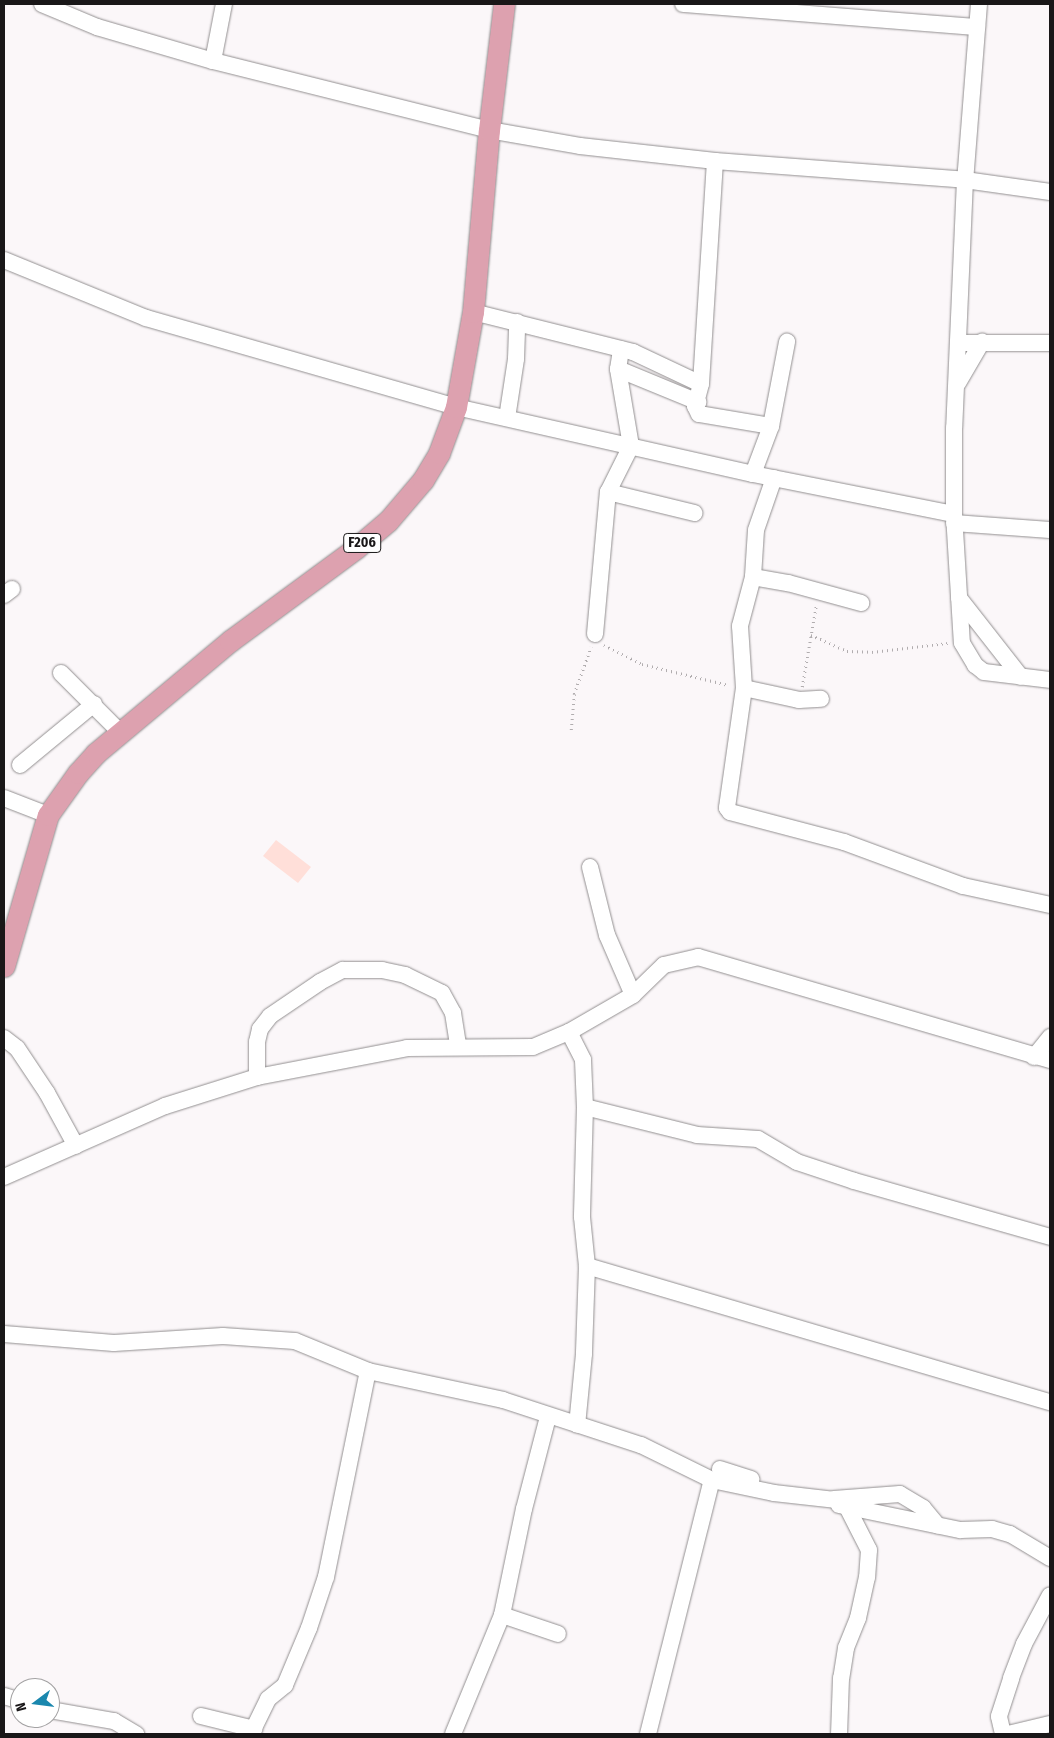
<!DOCTYPE html>
<style>
body{margin:0}
#map{position:relative;width:1054px;height:1738px;overflow:hidden;background:#fbf7f9;font-family:"Fira Sans Condensed",sans-serif}
div>[style]{position:absolute}
.green>*{inset:0;background:#ffdfd9}
.path>*{height:2.5px;margin-top:-1.25px;transform-origin:0;background:repeating-linear-gradient(90deg,#b1adaf 0 1px,transparent 0 5px)}
.roads{filter:drop-shadow(0 0 1px #928f90) drop-shadow(0 0 1px #928f90)}
.minor>*{height:16px;margin:-8px;padding:0 8px;transform-origin:8px;border-radius:8px;background:#fff}
.major>*{height:21px;margin:-10.5px;padding:0 10.5px;transform-origin:10.5px;border-radius:10.5px;background:#dda1af}
span{translate:-50% -50%;white-space:nowrap;text-align:center;line-height:1.15;-webkit-text-stroke:4.5px #fff;paint-order:stroke}
.shield-label span{padding:1px 4px;background:#fff;border:1px solid;border-radius:4px;-webkit-text-stroke-width:0}
.shield-label{font-size:14px;color:#191718;font-weight:700}
.frame{position:absolute;inset:0;border:5px solid #191718;pointer-events:none}
.north{position:absolute;left:10px;top:1678px;width:50px;height:50px;box-sizing:border-box;background:#fff;border:1px solid #a3a2a3;border-radius:50%;rotate:255deg;font-size:14px;font-weight:700;line-height:20px;text-align:center;color:#191718}
.north::after{content:'';display:block;margin:auto;width:18px;height:22px;background:#1a87ae;clip-path:polygon(50% 0,100% 100%,50% 72%,0 100%)}
</style>
<div id="map">
<div class="green">
<i style="clip-path:polygon(276px 840px,311px 867px,298px 883px,263px 856px)"></i>
</div>
<div class="path">
<i style="left:811px;top:635px;width:39px;rotate:24deg"></i>
<i style="left:847px;top:651px;width:25px;rotate:2deg"></i>
<i style="left:872px;top:652px;width:77px;rotate:-6.8deg"></i>
<i style="left:604px;top:645px;width:42px;rotate:26.6deg"></i>
<i style="left:642px;top:664px;width:89px;rotate:13.6deg"></i>
<i style="left:802px;top:687px;width:82px;rotate:-80.2deg"></i>
<i style="left:571px;top:730px;width:36px;rotate:-85deg"></i>
<i style="left:574px;top:694px;width:50px;rotate:-70.1deg"></i>
</div>
<div class="roads">
<div class="minor">
<i style="left:42px;top:4px;width:60px;rotate:22.7deg"></i>
<i style="left:97px;top:27px;width:121px;rotate:16.3deg"></i>
<i style="left:213px;top:61px;width:284px;rotate:14deg"></i>
<i style="left:489px;top:130px;width:92px;rotate:10deg"></i>
<i style="left:580px;top:146px;width:136px;rotate:6.3deg"></i>
<i style="left:715px;top:161px;width:251px;rotate:4.3deg"></i>
<i style="left:965px;top:180px;width:86px;rotate:8deg"></i>
<i style="left:683px;top:4px;width:295px;rotate:4.5deg"></i>
<i style="left:979px;top:4px;width:177px;rotate:94.5deg"></i>
<i style="left:965px;top:180px;width:248px;rotate:92.5deg"></i>
<i style="left:954px;top:428px;width:86px;rotate:90deg"></i>
<i style="left:954px;top:514px;width:129px;rotate:86.5deg"></i>
<i style="left:962px;top:643px;width:26px;rotate:59deg"></i>
<i style="left:975px;top:665px;width:11px;rotate:38deg"></i>
<i style="left:984px;top:672px;width:66px;rotate:6.9deg"></i>
<i style="left:213px;top:61px;width:58px;rotate:-79.1deg"></i>
<i style="left:715px;top:161px;width:223px;rotate:93.6deg"></i>
<i style="left:701px;top:384px;width:23px;rotate:105deg"></i>
<i style="left:695px;top:406px;width:9px;rotate:63deg"></i>
<i style="left:699px;top:414px;width:73px;rotate:9.5deg"></i>
<i style="left:4px;top:260px;width:153px;rotate:22.2deg"></i>
<i style="left:146px;top:318px;width:323px;rotate:16deg"></i>
<i style="left:456px;top:407px;width:304px;rotate:12.7deg"></i>
<i style="left:753px;top:474px;width:205px;rotate:11.3deg"></i>
<i style="left:473px;top:312px;width:165px;rotate:14deg"></i>
<i style="left:633px;top:352px;width:75px;rotate:25.2deg"></i>
<i style="left:959px;top:343px;width:91px"></i>
<i style="left:618px;top:369px;width:87px;rotate:22.4deg"></i>
<i style="left:958px;top:383px;width:48px;rotate:-59.7deg"></i>
<i style="left:507px;top:418px;width:60px;rotate:-81.3deg"></i>
<i style="left:516px;top:359px;width:37px;rotate:-88deg"></i>
<i style="left:753px;top:474px;width:51px;rotate:-69.4deg"></i>
<i style="left:771px;top:426px;width:86px;rotate:-79.2deg"></i>
<i style="left:774px;top:478px;width:55px;rotate:109.1deg"></i>
<i style="left:756px;top:530px;width:47px;rotate:93.7deg"></i>
<i style="left:753px;top:577px;width:51px;rotate:104.9deg"></i>
<i style="left:740px;top:626px;width:62px;rotate:86.3deg"></i>
<i style="left:744px;top:688px;width:121px;rotate:98.1deg"></i>
<i style="left:727px;top:808px;width:5px;rotate:53deg"></i>
<i style="left:730px;top:812px;width:118px;rotate:14.7deg"></i>
<i style="left:844px;top:842px;width:127px;rotate:20.3deg"></i>
<i style="left:963px;top:886px;width:89px;rotate:12.3deg"></i>
<i style="left:608px;top:492px;width:89px;rotate:13.7deg"></i>
<i style="left:954px;top:523px;width:96px;rotate:4.2deg"></i>
<i style="left:753px;top:577px;width:36px;rotate:10deg"></i>
<i style="left:788px;top:583px;width:76px;rotate:15.3deg"></i>
<i style="left:4px;top:595px;width:10px;rotate:-37deg"></i>
<i style="left:959px;top:598px;width:100px;rotate:51.9deg"></i>
<i style="left:595px;top:634px;width:143px;rotate:-84.8deg"></i>
<i style="left:608px;top:492px;width:51px;rotate:-63.4deg"></i>
<i style="left:631px;top:446px;width:78px;rotate:-99.6deg"></i>
<i style="left:618px;top:369px;width:20px;rotate:-81deg"></i>
<i style="left:61px;top:673px;width:85px;rotate:45deg"></i>
<i style="left:744px;top:688px;width:56px;rotate:12.3deg"></i>
<i style="left:799px;top:700px;width:22px;rotate:-3deg"></i>
<i style="left:20px;top:765px;width:96px;rotate:-39.5deg"></i>
<i style="left:4px;top:798px;width:47px;rotate:21.1deg"></i>
<i style="left:590px;top:867px;width:70px;rotate:76deg"></i>
<i style="left:607px;top:935px;width:65px;rotate:66.6deg"></i>
<i style="left:569px;top:1032px;width:31px;rotate:63deg"></i>
<i style="left:583px;top:1060px;width:47px;rotate:87.6deg"></i>
<i style="left:585px;top:1107px;width:110px;rotate:91.6deg"></i>
<i style="left:582px;top:1217px;width:49px;rotate:84.2deg"></i>
<i style="left:587px;top:1266px;width:88px;rotate:92deg"></i>
<i style="left:584px;top:1354px;width:71px;rotate:95.6deg"></i>
<i style="left:4px;top:1038px;width:16px;rotate:38deg"></i>
<i style="left:17px;top:1048px;width:54px;rotate:56.3deg"></i>
<i style="left:47px;top:1093px;width:60px;rotate:61.3deg"></i>
<i style="left:1034px;top:1057px;width:26px;rotate:-51deg"></i>
<i style="left:257px;top:1077px;width:35px;rotate:-90deg"></i>
<i style="left:257px;top:1042px;width:13px;rotate:-77deg"></i>
<i style="left:260px;top:1029px;width:16px;rotate:-52deg"></i>
<i style="left:270px;top:1016px;width:60px;rotate:-34.2deg"></i>
<i style="left:320px;top:982px;width:26px;rotate:-28deg"></i>
<i style="left:343px;top:970px;width:39px"></i>
<i style="left:382px;top:970px;width:24px;rotate:12deg"></i>
<i style="left:405px;top:975px;width:41px;rotate:25.9deg"></i>
<i style="left:442px;top:993px;width:23px;rotate:61deg"></i>
<i style="left:453px;top:1013px;width:33px;rotate:81deg"></i>
<i style="left:585px;top:1107px;width:115px;rotate:14deg"></i>
<i style="left:697px;top:1135px;width:61px;rotate:3.8deg"></i>
<i style="left:758px;top:1139px;width:45px;rotate:30.5deg"></i>
<i style="left:797px;top:1162px;width:60px;rotate:18.4deg"></i>
<i style="left:854px;top:1181px;width:204px;rotate:15.9deg"></i>
<i style="left:4px;top:1177px;width:176px;rotate:-23.8deg"></i>
<i style="left:165px;top:1106px;width:96px;rotate:-17.5deg"></i>
<i style="left:257px;top:1077px;width:153px;rotate:-10.9deg"></i>
<i style="left:407px;top:1048px;width:126px;rotate:-0.5deg"></i>
<i style="left:533px;top:1047px;width:39px;rotate:-23deg"></i>
<i style="left:569px;top:1032px;width:74px;rotate:-30deg"></i>
<i style="left:633px;top:995px;width:43px;rotate:-44.1deg"></i>
<i style="left:664px;top:965px;width:35px;rotate:-13deg"></i>
<i style="left:698px;top:957px;width:367px;rotate:16.3deg"></i>
<i style="left:587px;top:1266px;width:483px;rotate:16.4deg"></i>
<i style="left:4px;top:1334px;width:110px;rotate:4.7deg"></i>
<i style="left:114px;top:1343px;width:109px;rotate:-3.7deg"></i>
<i style="left:223px;top:1336px;width:72px;rotate:4deg"></i>
<i style="left:295px;top:1341px;width:79px;rotate:22.3deg"></i>
<i style="left:368px;top:1371px;width:138px;rotate:12.1deg"></i>
<i style="left:503px;top:1400px;width:145px;rotate:18.1deg"></i>
<i style="left:641px;top:1445px;width:79px;rotate:26.2deg"></i>
<i style="left:712px;top:1480px;width:63px;rotate:11.8deg"></i>
<i style="left:774px;top:1493px;width:70px;rotate:6.5deg"></i>
<i style="left:844px;top:1501px;width:55px;rotate:63deg"></i>
<i style="left:869px;top:1550px;width:27px;rotate:94deg"></i>
<i style="left:867px;top:1577px;width:42px;rotate:102.4deg"></i>
<i style="left:858px;top:1618px;width:32px;rotate:112deg"></i>
<i style="left:846px;top:1648px;width:30px;rotate:99deg"></i>
<i style="left:841px;top:1678px;width:56px;rotate:92deg"></i>
<i style="left:720px;top:1469px;width:33px;rotate:18deg"></i>
<i style="left:834px;top:1499px;width:66px;rotate:-4.3deg"></i>
<i style="left:900px;top:1494px;width:27px;rotate:31deg"></i>
<i style="left:923px;top:1508px;width:23px;rotate:50deg"></i>
<i style="left:839px;top:1505px;width:124px;rotate:11.7deg"></i>
<i style="left:960px;top:1530px;width:32px;rotate:-2deg"></i>
<i style="left:992px;top:1529px;width:19px;rotate:16deg"></i>
<i style="left:1010px;top:1534px;width:47px;rotate:31deg"></i>
<i style="left:502px;top:1615px;width:59px;rotate:18.7deg"></i>
<i style="left:4px;top:1696px;width:17px;rotate:17deg"></i>
<i style="left:50px;top:1710px;width:65px;rotate:9.8deg"></i>
<i style="left:114px;top:1721px;width:26px;rotate:31deg"></i>
<i style="left:201px;top:1716px;width:55px;rotate:13.8deg"></i>
<i style="left:251px;top:1734px;width:39px;rotate:-64deg"></i>
<i style="left:268px;top:1699px;width:22px;rotate:-39deg"></i>
<i style="left:285px;top:1685px;width:62px;rotate:-67.2deg"></i>
<i style="left:309px;top:1628px;width:54px;rotate:-71.6deg"></i>
<i style="left:326px;top:1577px;width:210px;rotate:-78.5deg"></i>
<i style="left:453px;top:1734px;width:129px;rotate:-67.6deg"></i>
<i style="left:502px;top:1615px;width:108px;rotate:-78.3deg"></i>
<i style="left:524px;top:1509px;width:95px;rotate:-75.4deg"></i>
<i style="left:648px;top:1734px;width:262px;rotate:-75.9deg"></i>
<i style="left:1003px;top:1734px;width:18px;rotate:-103deg"></i>
<i style="left:999px;top:1716px;width:40px;rotate:-72deg"></i>
<i style="left:1011px;top:1678px;width:36px;rotate:-69deg"></i>
<i style="left:1024px;top:1644px;width:55px;rotate:-62deg"></i>
<i style="left:1008px;top:1734px;width:43px;rotate:-13.4deg"></i>
</div>
<div class="major">
<i style="left:4px;top:966px;width:157px;rotate:-73.8deg"></i>
<i style="left:48px;top:815px;width:52px;rotate:-54.5deg"></i>
<i style="left:78px;top:773px;width:27px;rotate:-48deg"></i>
<i style="left:96px;top:753px;width:175px;rotate:-39.9deg"></i>
<i style="left:230px;top:641px;width:157px;rotate:-36.4deg"></i>
<i style="left:356px;top:548px;width:42px;rotate:-40.2deg"></i>
<i style="left:388px;top:521px;width:54px;rotate:-49.5deg"></i>
<i style="left:423px;top:480px;width:31px;rotate:-59deg"></i>
<i style="left:439px;top:453px;width:49px;rotate:-69.7deg"></i>
<i style="left:456px;top:407px;width:97px;rotate:-79.9deg"></i>
<i style="left:473px;top:312px;width:183px;rotate:-85deg"></i>
<i style="left:489px;top:130px;width:127px;rotate:-83.2deg"></i>
</div>
</div>
<div class="shield-label">
<span style="left:362px;top:543px">F206</span>
</div>
<div class="frame"></div>
<div class="north">N</div>
</div>
